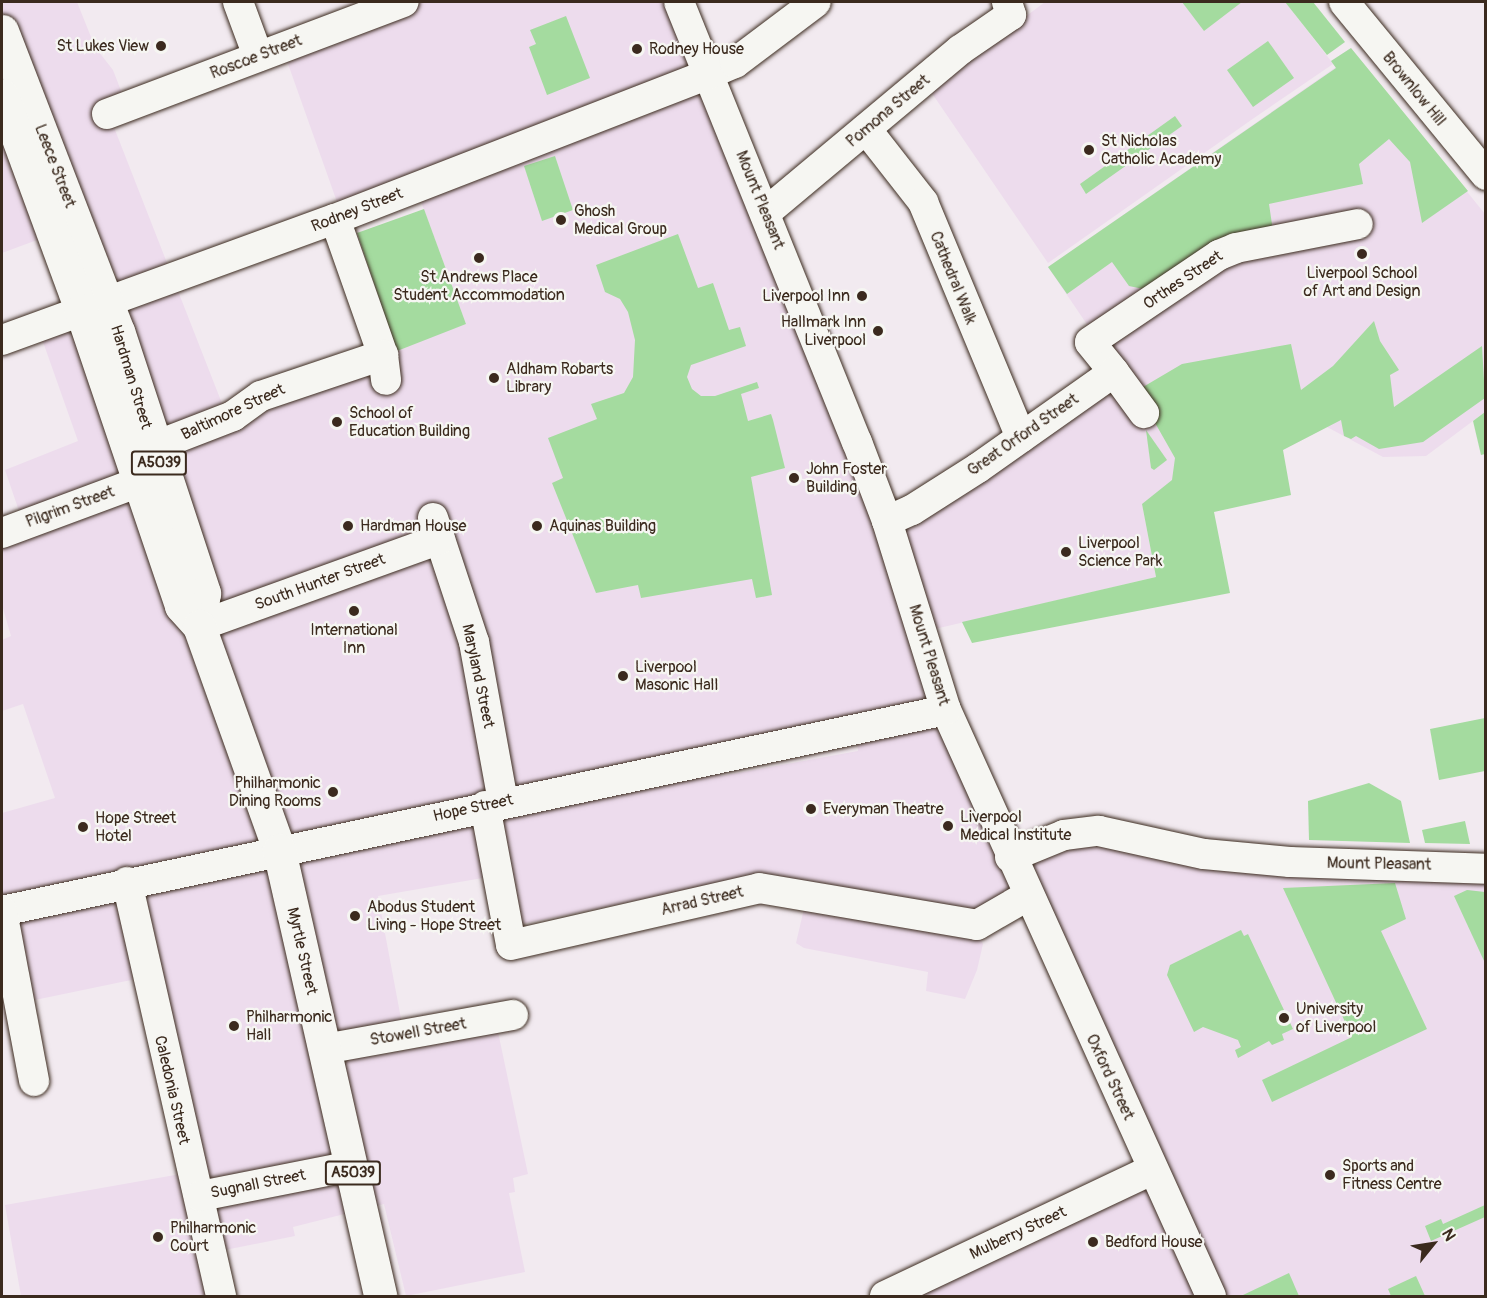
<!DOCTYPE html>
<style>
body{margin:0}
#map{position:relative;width:1487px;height:1298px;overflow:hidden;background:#f2eaf0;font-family:Pangolin,sans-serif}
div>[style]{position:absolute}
.built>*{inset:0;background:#eddced}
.green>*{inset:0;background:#a4db9f}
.roads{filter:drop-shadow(0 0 2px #3b2a1e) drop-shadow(0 0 2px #3b2a1e)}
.minor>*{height:30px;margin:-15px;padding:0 15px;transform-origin:15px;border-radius:15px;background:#f6f6f2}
.major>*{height:33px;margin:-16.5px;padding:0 16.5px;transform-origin:16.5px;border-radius:16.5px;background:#f6f6f2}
.dots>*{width:16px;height:16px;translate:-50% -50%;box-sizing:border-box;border:3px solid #f6f6f2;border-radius:50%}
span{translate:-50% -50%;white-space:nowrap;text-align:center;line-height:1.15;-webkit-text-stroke:4.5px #f6f6f2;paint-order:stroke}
.shield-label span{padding:2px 4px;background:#f6f6f2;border:2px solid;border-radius:4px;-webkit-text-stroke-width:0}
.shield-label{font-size:15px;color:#3b2a1e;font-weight:700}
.poi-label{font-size:16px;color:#3b2a1e}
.right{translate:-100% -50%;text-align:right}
.left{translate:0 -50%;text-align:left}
.street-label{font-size:16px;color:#3b2a1e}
.frame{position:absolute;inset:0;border:3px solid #3b2a1e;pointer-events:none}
.north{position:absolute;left:1403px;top:1214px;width:60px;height:60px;-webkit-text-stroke:4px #f6f6f2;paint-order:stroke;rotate:60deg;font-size:16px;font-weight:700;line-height:24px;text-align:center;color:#3b2a1e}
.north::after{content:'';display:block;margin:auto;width:21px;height:27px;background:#3b2a1e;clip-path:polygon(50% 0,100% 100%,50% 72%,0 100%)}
</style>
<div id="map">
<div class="built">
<i style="clip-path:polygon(evenodd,2px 2px,77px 2px,95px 47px,113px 70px,125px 101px,108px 112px,223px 406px,466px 324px,416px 188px,342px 216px,282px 47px,404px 2px,679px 2px,888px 522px,1118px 370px,1048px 267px,1336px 67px,1333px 64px,1254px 118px,1048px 263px,929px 89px,1045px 2px,1285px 2px,1331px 61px,1351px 48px,1485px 214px,1485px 412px,1426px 456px,1383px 457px,1327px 427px,1283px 450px,1142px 504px,1156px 577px,922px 632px,1010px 857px,1064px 835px,1485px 869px,1485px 1296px,885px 1296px,1152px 1170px,1027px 897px,980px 938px,983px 944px,977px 970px,965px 999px,926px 991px,928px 972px,804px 948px,796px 943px,810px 883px,766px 874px,522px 924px,506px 874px,378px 896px,402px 1024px,363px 1032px,369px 1057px,498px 1032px,528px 1174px,513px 1178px,515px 1192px,509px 1193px,525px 1272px,406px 1296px,384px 1204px,293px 1227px,295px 1236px,225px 1250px,160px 974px,30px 1001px,2px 891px,2px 813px,55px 798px,23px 704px,2px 711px,2px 640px,11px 636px,2px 605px,2px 545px,19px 511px,5px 470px,78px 441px,42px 339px,74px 328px,116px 276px,91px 220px,2px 253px,2px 2px,856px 731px,858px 751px,721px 776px,717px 757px,856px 731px)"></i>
<i style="clip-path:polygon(192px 1172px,221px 1296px,21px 1296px,5px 1205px)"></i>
</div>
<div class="green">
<i style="clip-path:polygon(1182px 2px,1242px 2px,1204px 31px)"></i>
<i style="clip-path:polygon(1285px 2px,1313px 2px,1345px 42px,1327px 55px)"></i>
<i style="clip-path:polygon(566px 16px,590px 78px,547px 95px,529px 47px,536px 44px,530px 30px)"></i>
<i style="clip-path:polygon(1268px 41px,1294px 78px,1253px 107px,1227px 70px)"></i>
<i style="clip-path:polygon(1351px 48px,1468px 191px,1422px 223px,1410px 162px,1389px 139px,1359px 164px,1363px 184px,1269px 204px,1273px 231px,1148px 290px,1129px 286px,1112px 262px,1067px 294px,1048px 267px,1336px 68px,1331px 61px)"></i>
<i style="clip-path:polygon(1175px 116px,1182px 126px,1086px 194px,1080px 184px)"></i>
<i style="clip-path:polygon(555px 156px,573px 210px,542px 221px,524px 166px)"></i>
<i style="clip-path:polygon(424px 209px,466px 324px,397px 351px,357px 233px)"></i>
<i style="clip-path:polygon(678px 234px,698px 288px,713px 283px,729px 330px,740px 327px,746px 346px,691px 365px,687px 377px,692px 389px,701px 396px,715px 396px,757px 382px,759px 388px,741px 394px,748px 421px,771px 414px,773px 420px,785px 468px,751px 477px,772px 595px,756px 598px,752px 579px,641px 598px,638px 585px,596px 593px,552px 483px,563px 478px,548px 438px,597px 419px,591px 404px,624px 393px,633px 377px,635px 340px,628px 312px,620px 299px,605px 292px,596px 265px)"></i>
<i style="clip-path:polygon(1374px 321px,1380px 341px,1399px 370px,1390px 375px,1394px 407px,1482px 346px,1485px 398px,1423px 442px,1379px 449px,1356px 436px,1351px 439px,1344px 436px,1341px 420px,1283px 450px,1291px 495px,1214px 512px,1230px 593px,972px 643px,962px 622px,1156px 577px,1142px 504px,1172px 480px,1175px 458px,1150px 414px,1143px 387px,1182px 364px,1291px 344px,1301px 390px,1333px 366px)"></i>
<i style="clip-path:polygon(1485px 412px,1485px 454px,1481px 455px,1473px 421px)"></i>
<i style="clip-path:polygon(1146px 430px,1167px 460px,1154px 470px,1151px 468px)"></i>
<i style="clip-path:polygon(1485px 718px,1485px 771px,1439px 780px,1430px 729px)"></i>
<i style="clip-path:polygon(1369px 783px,1401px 801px,1410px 843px,1309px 840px,1308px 801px)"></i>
<i style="clip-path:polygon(1465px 821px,1470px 844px,1425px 843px,1422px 830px)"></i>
<i style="clip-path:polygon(1395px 883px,1406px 919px,1381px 931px,1427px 1029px,1272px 1102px,1262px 1080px,1352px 1037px,1283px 888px)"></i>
<i style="clip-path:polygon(1467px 890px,1485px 892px,1485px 963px,1454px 896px)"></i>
<i style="clip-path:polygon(1241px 930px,1244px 936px,1248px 934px,1293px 1029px,1282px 1034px,1284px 1040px,1272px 1045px,1269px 1041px,1238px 1058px,1235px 1050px,1241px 1047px,1238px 1040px,1203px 1027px,1194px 1032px,1167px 975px,1170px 965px)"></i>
<i style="clip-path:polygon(1485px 1205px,1485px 1217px,1431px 1241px,1425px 1226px,1441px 1219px,1443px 1224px)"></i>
<i style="clip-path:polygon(1289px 1273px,1299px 1296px,1244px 1296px,1243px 1295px)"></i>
<i style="clip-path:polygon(1416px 1276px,1425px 1296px,1391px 1296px,1388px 1289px)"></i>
</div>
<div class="roads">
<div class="minor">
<i style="left:238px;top:2px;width:58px;rotate:69.7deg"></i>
<i style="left:679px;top:2px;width:475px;rotate:68deg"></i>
<i style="left:857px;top:442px;width:85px;rotate:69.2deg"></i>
<i style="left:887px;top:521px;width:198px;rotate:72.7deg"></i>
<i style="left:946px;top:710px;width:643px;rotate:65.67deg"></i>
<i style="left:1344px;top:2px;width:224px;rotate:50.6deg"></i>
<i style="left:107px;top:114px;width:317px;rotate:-20.7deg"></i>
<i style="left:866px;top:129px;width:93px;rotate:52deg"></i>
<i style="left:923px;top:202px;width:255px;rotate:67.4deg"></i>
<i style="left:765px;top:213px;width:254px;rotate:-39.9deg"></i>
<i style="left:960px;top:50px;width:62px;rotate:-34.5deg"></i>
<i style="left:1011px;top:15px;width:14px;rotate:-107deg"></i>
<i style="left:335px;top:219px;width:144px;rotate:70.6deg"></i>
<i style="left:383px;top:355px;width:25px;rotate:83deg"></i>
<i style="left:2px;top:340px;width:354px;rotate:-20deg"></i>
<i style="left:335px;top:219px;width:401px;rotate:-21.2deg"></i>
<i style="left:709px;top:74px;width:28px;rotate:-23deg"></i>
<i style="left:735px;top:63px;width:101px;rotate:-37deg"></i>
<i style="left:1114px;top:372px;width:38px;rotate:-129deg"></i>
<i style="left:1090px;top:342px;width:156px;rotate:-34deg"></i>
<i style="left:1219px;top:255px;width:18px;rotate:-22deg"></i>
<i style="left:1236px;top:248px;width:124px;rotate:-11.1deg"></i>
<i style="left:433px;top:518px;width:131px;rotate:71.7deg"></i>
<i style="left:474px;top:642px;width:163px;rotate:79.7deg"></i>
<i style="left:887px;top:521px;width:27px;rotate:-24deg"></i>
<i style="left:912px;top:510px;width:78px;rotate:-32.5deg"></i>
<i style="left:978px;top:468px;width:166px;rotate:-35.2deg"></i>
<i style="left:1114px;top:372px;width:51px;rotate:53.8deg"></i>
<i style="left:2px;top:533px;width:146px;rotate:-20.4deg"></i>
<i style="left:139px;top:482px;width:38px;rotate:-68deg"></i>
<i style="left:153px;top:447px;width:86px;rotate:-21.2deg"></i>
<i style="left:233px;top:416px;width:34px;rotate:-36deg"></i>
<i style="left:261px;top:396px;width:129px;rotate:-18.6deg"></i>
<i style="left:199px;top:626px;width:256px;rotate:-19.8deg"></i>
<i style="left:485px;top:806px;width:141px;rotate:79.4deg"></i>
<i style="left:511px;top:945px;width:254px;rotate:-12.9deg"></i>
<i style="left:759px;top:888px;width:221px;rotate:9.6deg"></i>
<i style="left:977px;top:925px;width:58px;rotate:-30.1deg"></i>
<i style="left:1010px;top:857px;width:58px;rotate:-22.2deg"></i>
<i style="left:1064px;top:835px;width:35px;rotate:-7deg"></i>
<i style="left:1099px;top:831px;width:107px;rotate:12.4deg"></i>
<i style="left:1204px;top:854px;width:86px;rotate:5.3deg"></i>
<i style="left:1290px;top:862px;width:196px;rotate:2deg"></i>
<i style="left:127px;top:882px;width:425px;rotate:77.2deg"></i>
<i style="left:2px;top:911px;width:965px;rotate:-12.02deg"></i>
<i style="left:2px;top:911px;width:173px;rotate:79.3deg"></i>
<i style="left:324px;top:1049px;width:192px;rotate:-10.2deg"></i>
<i style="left:200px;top:1196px;width:154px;rotate:-11.2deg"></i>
<i style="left:885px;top:1296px;width:295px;rotate:-25.3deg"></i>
</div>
<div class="major">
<i style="left:2px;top:31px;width:322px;rotate:68.9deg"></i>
<i style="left:118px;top:331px;width:276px;rotate:71.8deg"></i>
<i style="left:204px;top:593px;width:33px;rotate:99deg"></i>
<i style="left:2px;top:95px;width:229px;rotate:69.8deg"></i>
<i style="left:81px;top:310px;width:312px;rotate:71.3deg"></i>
<i style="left:181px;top:606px;width:27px;rotate:48deg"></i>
<i style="left:199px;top:626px;width:238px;rotate:70.3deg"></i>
<i style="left:279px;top:850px;width:457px;rotate:77.2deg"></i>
</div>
</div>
<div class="dots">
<i style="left:161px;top:46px;background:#3b2a1e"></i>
<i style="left:637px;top:49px;background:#3b2a1e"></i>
<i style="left:1089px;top:150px;background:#3b2a1e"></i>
<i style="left:561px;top:220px;background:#3b2a1e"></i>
<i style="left:1362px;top:254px;background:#3b2a1e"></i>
<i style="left:479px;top:258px;background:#3b2a1e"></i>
<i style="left:862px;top:296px;background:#3b2a1e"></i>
<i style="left:878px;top:331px;background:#3b2a1e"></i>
<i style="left:494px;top:378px;background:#3b2a1e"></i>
<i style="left:337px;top:422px;background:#3b2a1e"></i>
<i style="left:794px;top:478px;background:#3b2a1e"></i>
<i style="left:348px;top:526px;background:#3b2a1e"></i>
<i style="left:537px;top:526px;background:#3b2a1e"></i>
<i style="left:1066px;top:552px;background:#3b2a1e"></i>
<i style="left:354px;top:611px;background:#3b2a1e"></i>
<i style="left:623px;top:676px;background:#3b2a1e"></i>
<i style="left:333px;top:792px;background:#3b2a1e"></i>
<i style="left:811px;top:809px;background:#3b2a1e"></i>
<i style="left:948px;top:826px;background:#3b2a1e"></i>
<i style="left:83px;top:827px;background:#3b2a1e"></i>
<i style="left:355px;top:916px;background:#3b2a1e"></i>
<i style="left:1284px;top:1018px;background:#3b2a1e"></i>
<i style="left:234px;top:1026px;background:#3b2a1e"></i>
<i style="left:1330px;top:1175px;background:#3b2a1e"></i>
<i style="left:158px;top:1237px;background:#3b2a1e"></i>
<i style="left:1093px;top:1242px;background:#3b2a1e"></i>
</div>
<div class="shield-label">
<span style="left:159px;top:463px">A5039</span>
<span style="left:353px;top:1173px">A5039</span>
</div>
<div class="poi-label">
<span class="right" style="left:149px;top:46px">St Lukes View</span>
<span class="left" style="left:649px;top:49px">Rodney House</span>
<span class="left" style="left:1101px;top:150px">St Nicholas<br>Catholic Academy</span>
<span class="left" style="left:574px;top:220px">Ghosh<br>Medical Group</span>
<span style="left:1362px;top:282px">Liverpool School<br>of Art and Design</span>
<span style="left:479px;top:286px">St Andrews Place<br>Student Accommodation</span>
<span class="right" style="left:850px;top:296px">Liverpool Inn</span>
<span class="right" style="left:866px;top:331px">Hallmark Inn<br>Liverpool</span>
<span class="left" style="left:506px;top:378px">Aldham Robarts<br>Library</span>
<span class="left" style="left:349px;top:422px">School of<br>Education Building</span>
<span class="left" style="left:806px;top:478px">John Foster<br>Building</span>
<span class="left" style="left:360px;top:526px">Hardman House</span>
<span class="left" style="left:549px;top:526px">Aquinas Building</span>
<span class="left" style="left:1078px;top:552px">Liverpool<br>Science Park</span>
<span style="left:354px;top:639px">International<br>Inn</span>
<span class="left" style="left:635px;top:676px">Liverpool<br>Masonic Hall</span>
<span class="right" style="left:321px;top:792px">Philharmonic<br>Dining Rooms</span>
<span class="left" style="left:823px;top:809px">Everyman Theatre</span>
<span class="left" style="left:960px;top:826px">Liverpool<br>Medical Institute</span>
<span class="left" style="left:95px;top:827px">Hope Street<br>Hotel</span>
<span class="left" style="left:367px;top:916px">Abodus Student<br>Living - Hope Street</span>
<span class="left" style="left:1296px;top:1018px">University<br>of Liverpool</span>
<span class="left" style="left:246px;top:1026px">Philharmonic<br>Hall</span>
<span class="left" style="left:1342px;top:1175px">Sports and<br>Fitness Centre</span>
<span class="left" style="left:170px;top:1237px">Philharmonic<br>Court</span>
<span class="left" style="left:1105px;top:1242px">Bedford House</span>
</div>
<div class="street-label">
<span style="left:256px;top:57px;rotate:-21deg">Roscoe Street</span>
<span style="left:1414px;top:89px;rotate:51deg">Brownlow Hill</span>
<span style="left:888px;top:111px;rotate:-40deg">Pomona Street</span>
<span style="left:55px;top:166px;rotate:69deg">Leece Street</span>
<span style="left:760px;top:200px;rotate:68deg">Mount Pleasant</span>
<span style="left:357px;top:210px;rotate:-21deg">Rodney Street</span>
<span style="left:953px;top:278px;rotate:68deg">Cathedral Walk</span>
<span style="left:1183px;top:280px;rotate:-34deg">Orthes Street</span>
<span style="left:131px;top:377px;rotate:73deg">Hardman Street</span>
<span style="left:233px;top:412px;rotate:-25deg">Baltimore Street</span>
<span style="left:1023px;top:435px;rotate:-35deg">Great Orford Street</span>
<span style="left:70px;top:507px;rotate:-20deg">Pilgrim Street</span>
<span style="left:320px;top:582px;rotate:-20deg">South Hunter Street</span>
<span style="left:929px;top:655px;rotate:73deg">Mount Pleasant</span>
<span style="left:478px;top:676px;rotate:78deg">Maryland Street</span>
<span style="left:473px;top:808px;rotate:-12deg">Hope Street</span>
<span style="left:1379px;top:864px;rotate:1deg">Mount Pleasant</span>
<span style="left:702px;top:901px;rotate:-13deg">Arrad Street</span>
<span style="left:302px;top:951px;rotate:77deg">Myrtle Street</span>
<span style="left:418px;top:1032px;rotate:-10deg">Stowell Street</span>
<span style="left:1110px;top:1077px;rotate:65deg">Oxford Street</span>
<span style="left:172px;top:1090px;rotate:77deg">Caledonia Street</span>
<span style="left:258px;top:1184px;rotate:-11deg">Sugnall Street</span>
<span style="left:1018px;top:1233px;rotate:-25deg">Mulberry Street</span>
</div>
<div class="frame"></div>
<div class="north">N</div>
</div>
